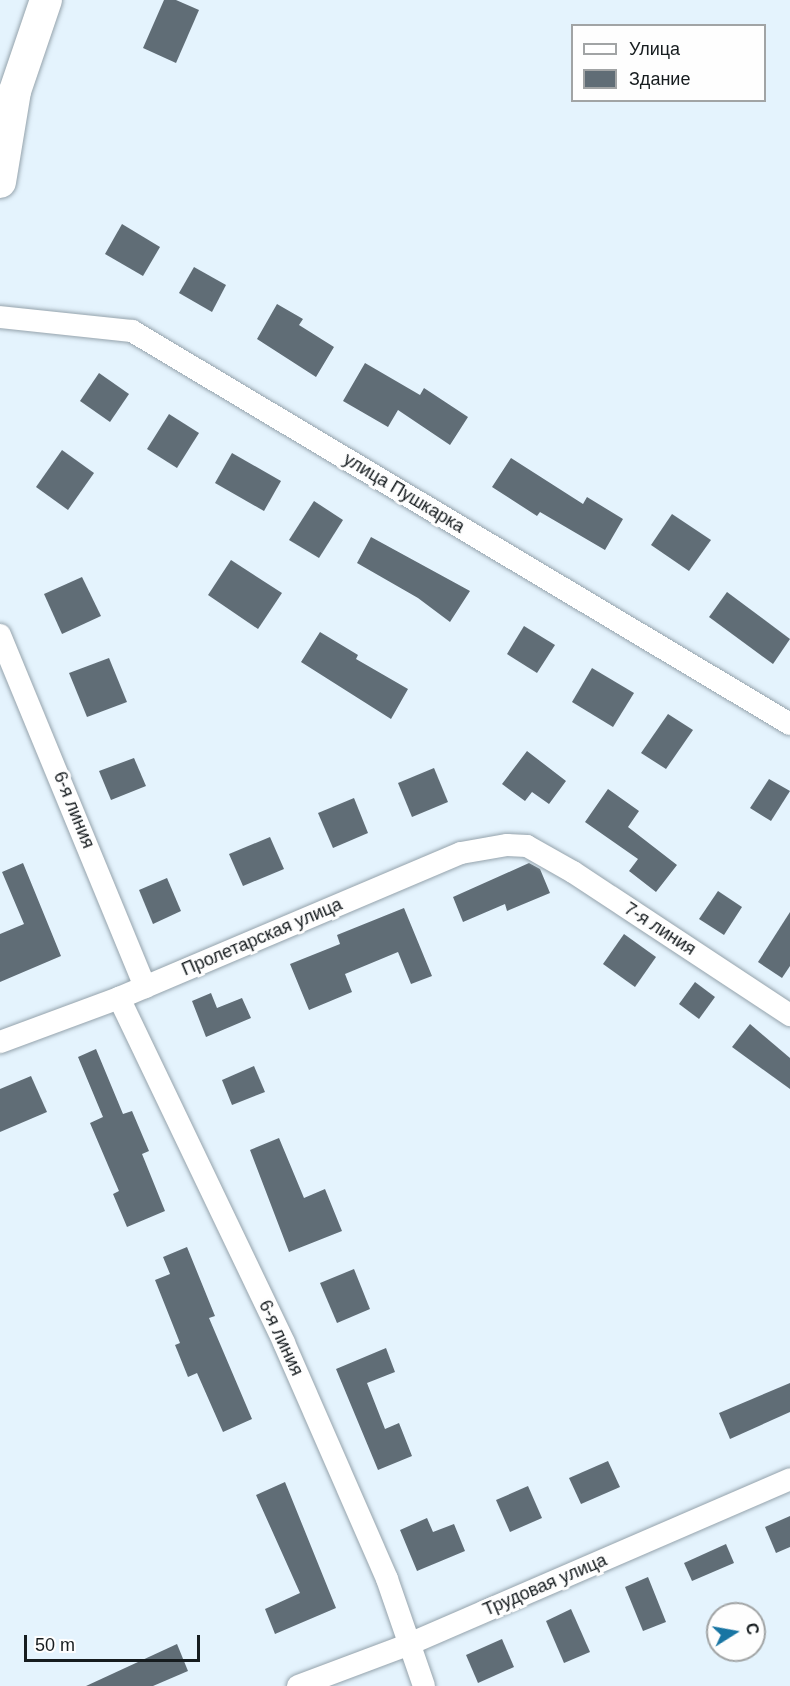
<!DOCTYPE html>
<meta charset="utf-8">
<style>
body{margin:0}
#map{position:relative;width:790px;height:1686px;overflow:hidden;background:#e4f3fd;font-family:Arial,sans-serif}
div>[style]{position:absolute}
.building>*{inset:0;background:#606d76}
.roads{filter:drop-shadow(0 0 2px #95a3ac) drop-shadow(0 0 2px #95a3ac)}
.street>*{height:22px;margin:-11px;padding:0 11px;transform-origin:11px;border-radius:11px;background:#fff}
.secondary>*{height:32px;margin:-16px;padding:0 16px;transform-origin:16px;border-radius:16px;background:#fff}
span{translate:-50% -50%;white-space:nowrap;text-align:center;line-height:1.15;-webkit-text-stroke:6px #fefefe;paint-order:stroke}
.street-label{font-size:18px;color:#161c1f}
.legend{position:absolute;left:571px;top:24px;width:195px;height:78px;box-sizing:border-box;background:#fefefe;border:2px solid #a1a4a5;margin:0;padding:8px 10px;list-style:none;font-size:18px;color:#161c1f}
.legend li{display:flex;align-items:center;gap:12px;height:30px}
.legend b{width:30px;border:2px solid #a1a4a5}
.north{position:absolute;left:706px;top:1602px;width:60px;height:60px;box-sizing:border-box;background:#fefefe;border:2px solid #a1a4a5;border-radius:50%;rotate:79deg;font-size:16px;font-weight:700;line-height:24px;text-align:center;color:#161c1f}
.north::after{content:'';display:block;margin:auto;width:21px;height:27px;background:#1875a3;clip-path:polygon(50% 0,100% 100%,50% 72%,0 100%)}
.scale{position:absolute;left:24px;top:1635px;width:176px;height:27px;box-sizing:border-box;border:3px solid #161c1f;border-top:0;padding-left:8px;font-size:18px;line-height:21px;white-space:nowrap;color:#161c1f;-webkit-text-stroke:4px #fefefe;paint-order:stroke}
</style>
<div id="map">
<div class="building">
<i style="clip-path:polygon(164px 0,176px 0,199px 10px,176px 63px,143px 48px)"></i>
<i style="clip-path:polygon(122px 224px,160px 247px,143px 276px,105px 254px)"></i>
<i style="clip-path:polygon(194px 267px,226px 285px,212px 312px,179px 293px)"></i>
<i style="clip-path:polygon(277px 304px,303px 319px,299px 325px,334px 347px,316px 377px,257px 339px)"></i>
<i style="clip-path:polygon(365px 363px,420px 395px,424px 388px,468px 417px,450px 445px,398px 410px,388px 427px,343px 401px)"></i>
<i style="clip-path:polygon(99px 373px,129px 394px,110px 422px,80px 401px)"></i>
<i style="clip-path:polygon(169px 414px,199px 433px,177px 468px,147px 449px)"></i>
<i style="clip-path:polygon(62px 450px,94px 473px,68px 510px,36px 487px)"></i>
<i style="clip-path:polygon(232px 453px,281px 481px,264px 511px,215px 483px)"></i>
<i style="clip-path:polygon(511px 458px,583px 504px,587px 497px,623px 519px,605px 550px,540px 512px,537px 516px,492px 487px)"></i>
<i style="clip-path:polygon(314px 501px,343px 520px,319px 558px,289px 540px)"></i>
<i style="clip-path:polygon(672px 514px,711px 540px,689px 571px,651px 545px)"></i>
<i style="clip-path:polygon(371px 537px,470px 591px,450px 622px,418px 598px,357px 563px)"></i>
<i style="clip-path:polygon(231px 560px,282px 593px,258px 629px,208px 595px)"></i>
<i style="clip-path:polygon(82px 577px,101px 616px,62px 634px,44px 594px)"></i>
<i style="clip-path:polygon(727px 592px,790px 639px,773px 664px,709px 617px)"></i>
<i style="clip-path:polygon(524px 626px,555px 645px,537px 673px,507px 654px)"></i>
<i style="clip-path:polygon(320px 632px,358px 655px,356px 659px,408px 689px,391px 719px,301px 662px)"></i>
<i style="clip-path:polygon(109px 658px,127px 702px,87px 717px,69px 673px)"></i>
<i style="clip-path:polygon(592px 668px,634px 693px,613px 727px,572px 702px)"></i>
<i style="clip-path:polygon(668px 714px,693px 730px,666px 769px,641px 753px)"></i>
<i style="clip-path:polygon(527px 751px,566px 781px,549px 804px,532px 792px,525px 801px,502px 784px)"></i>
<i style="clip-path:polygon(134px 758px,146px 786px,111px 800px,99px 771px)"></i>
<i style="clip-path:polygon(434px 768px,448px 802px,412px 817px,398px 783px)"></i>
<i style="clip-path:polygon(769px 779px,790px 791px,771px 821px,750px 808px)"></i>
<i style="clip-path:polygon(608px 789px,639px 811px,628px 827px,677px 865px,656px 892px,629px 871px,638px 859px,585px 822px)"></i>
<i style="clip-path:polygon(354px 798px,368px 833px,333px 848px,318px 813px)"></i>
<i style="clip-path:polygon(270px 837px,284px 869px,243px 886px,229px 854px)"></i>
<i style="clip-path:polygon(23px 863px,61px 956px,0 982px,0 934px,24px 924px,2px 872px)"></i>
<i style="clip-path:polygon(529px 863px,540px 869px,550px 893px,507px 911px,505px 904px,463px 922px,453px 897px)"></i>
<i style="clip-path:polygon(167px 878px,181px 911px,153px 924px,139px 890px)"></i>
<i style="clip-path:polygon(718px 891px,742px 907px,724px 935px,699px 919px)"></i>
<i style="clip-path:polygon(404px 908px,432px 976px,411px 984px,398px 952px,345px 974px,352px 992px,309px 1010px,290px 964px,340px 944px,337px 935px)"></i>
<i style="clip-path:polygon(790px 912px,790px 966px,782px 978px,758px 962px)"></i>
<i style="clip-path:polygon(624px 934px,656px 957px,635px 987px,603px 964px)"></i>
<i style="clip-path:polygon(695px 982px,715px 997px,699px 1019px,679px 1004px)"></i>
<i style="clip-path:polygon(211px 993px,217px 1008px,242px 998px,251px 1018px,206px 1037px,192px 1001px)"></i>
<i style="clip-path:polygon(750px 1024px,790px 1058px,790px 1089px,732px 1047px)"></i>
<i style="clip-path:polygon(96px 1049px,123px 1114px,132px 1111px,149px 1151px,142px 1154px,165px 1211px,127px 1227px,113px 1194px,119px 1191px,90px 1123px,103px 1117px,78px 1057px)"></i>
<i style="clip-path:polygon(254px 1066px,265px 1092px,232px 1105px,222px 1080px)"></i>
<i style="clip-path:polygon(31px 1076px,47px 1112px,0 1132px,0 1089px)"></i>
<i style="clip-path:polygon(279px 1138px,304px 1198px,325px 1189px,342px 1231px,289px 1252px,250px 1150px)"></i>
<i style="clip-path:polygon(187px 1247px,215px 1316px,209px 1318px,252px 1419px,223px 1432px,197px 1373px,188px 1377px,175px 1345px,180px 1343px,155px 1280px,170px 1274px,163px 1257px)"></i>
<i style="clip-path:polygon(354px 1269px,370px 1309px,337px 1323px,320px 1283px)"></i>
<i style="clip-path:polygon(386px 1348px,395px 1372px,367px 1383px,385px 1429px,399px 1423px,412px 1456px,378px 1470px,336px 1369px)"></i>
<i style="clip-path:polygon(790px 1383px,790px 1412px,730px 1439px,719px 1413px)"></i>
<i style="clip-path:polygon(608px 1461px,620px 1487px,581px 1504px,569px 1478px)"></i>
<i style="clip-path:polygon(285px 1482px,336px 1608px,275px 1634px,265px 1609px,300px 1593px,256px 1495px)"></i>
<i style="clip-path:polygon(528px 1486px,542px 1518px,510px 1532px,496px 1500px)"></i>
<i style="clip-path:polygon(790px 1516px,790px 1547px,776px 1553px,765px 1527px)"></i>
<i style="clip-path:polygon(427px 1518px,433px 1532px,454px 1524px,465px 1551px,417px 1571px,400px 1530px)"></i>
<i style="clip-path:polygon(726px 1544px,734px 1563px,692px 1581px,684px 1563px)"></i>
<i style="clip-path:polygon(648px 1577px,666px 1622px,643px 1631px,625px 1587px)"></i>
<i style="clip-path:polygon(571px 1609px,590px 1652px,564px 1663px,546px 1621px)"></i>
<i style="clip-path:polygon(502px 1639px,514px 1667px,478px 1683px,466px 1655px)"></i>
<i style="clip-path:polygon(177px 1644px,188px 1671px,153px 1686px,86px 1686px)"></i>
</div>
<div class="roads">
<div class="street">
<i style="left:0;top:317px;width:133px;rotate:6.1deg"></i>
<i style="left:132px;top:331px;width:766px;rotate:30.85deg"></i>
<i style="left:0;top:635px;width:381px;rotate:67.6deg"></i>
<i style="left:119px;top:998px;width:382px;rotate:64.4deg"></i>
<i style="left:284px;top:1343px;width:257px;rotate:66.4deg"></i>
<i style="left:387px;top:1579px;width:113px;rotate:70.9deg"></i>
<i style="left:0;top:1042px;width:127px;rotate:-20.3deg"></i>
<i style="left:119px;top:998px;width:371px;rotate:-23deg"></i>
<i style="left:461px;top:853px;width:47px;rotate:-9.9deg"></i>
<i style="left:507px;top:845px;width:20px;rotate:3deg"></i>
<i style="left:527px;top:846px;width:53px;rotate:29.5deg"></i>
<i style="left:573px;top:872px;width:260px;rotate:33.4deg"></i>
<i style="left:298px;top:1686px;width:116px;rotate:-20.6deg"></i>
<i style="left:407px;top:1645px;width:417px;rotate:-23.4deg"></i>
</div>
<div class="secondary">
<i style="left:0;top:182px;width:92px;rotate:-80.6deg"></i>
<i style="left:15px;top:91px;width:96px;rotate:-71.2deg"></i>
</div>
</div>
<div class="street-label">
<span style="left:404px;top:493px;rotate:31deg">улица Пушкарка</span>
<span style="left:74px;top:810px;rotate:68deg">6-я линия</span>
<span style="left:660px;top:929px;rotate:33deg">7-я линия</span>
<span style="left:262px;top:937px;rotate:-23deg">Пролетарская улица</span>
<span style="left:281px;top:1338px;rotate:65deg">6-я линия</span>
<span style="left:545px;top:1585px;rotate:-23deg">Трудовая улица</span>
</div>
<ul class="legend">
<li><b style="height:8px;background:#fff"></b>Улица</li>
<li><b style="height:16px;background:#606d76"></b>Здание</li>
</ul>
<div class="north">С</div>
<div class="scale">50 m</div>
</div>
